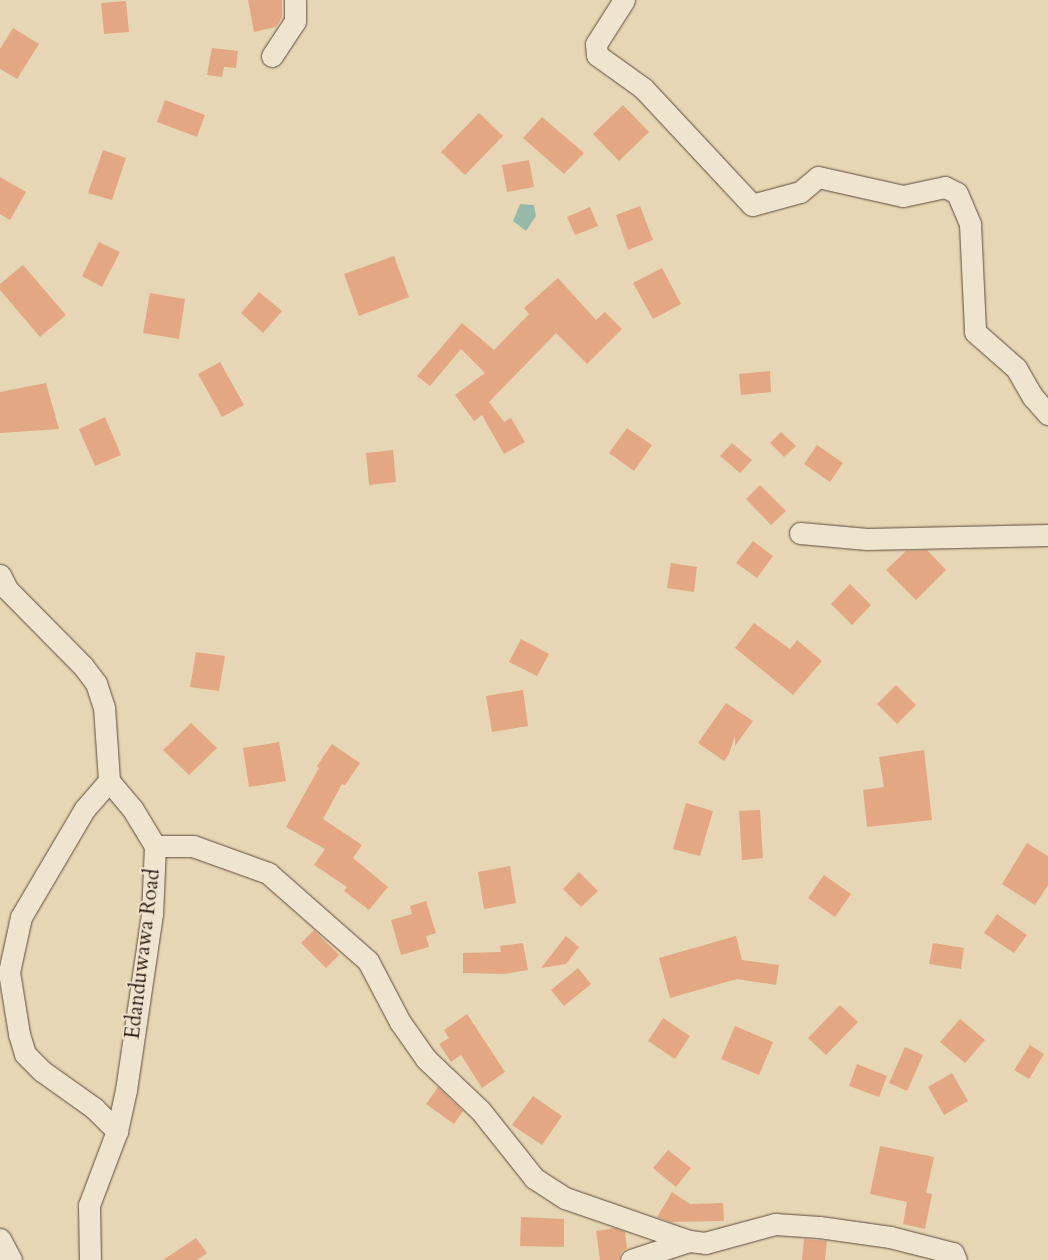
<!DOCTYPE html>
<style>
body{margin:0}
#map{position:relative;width:1048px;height:1260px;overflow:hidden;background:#e7d6b3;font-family:Cardo,serif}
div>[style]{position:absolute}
.water>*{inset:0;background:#97b9a9}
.building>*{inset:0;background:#e3a883}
.roads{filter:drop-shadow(0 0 1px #5d4b3d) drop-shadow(0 0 1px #5d4b3d)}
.minor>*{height:21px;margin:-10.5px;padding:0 10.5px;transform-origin:10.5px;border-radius:10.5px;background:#efe4ce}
span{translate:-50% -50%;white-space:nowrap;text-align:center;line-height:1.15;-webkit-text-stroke:4px #efe4ce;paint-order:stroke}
.street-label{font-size:21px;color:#2f1d16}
</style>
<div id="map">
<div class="water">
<i style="clip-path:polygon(520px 204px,534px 205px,536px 216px,526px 231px,513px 221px)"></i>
</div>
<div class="building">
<i style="clip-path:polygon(248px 0,282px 0,282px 17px,276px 27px,254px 32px)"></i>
<i style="clip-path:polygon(126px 1px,129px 32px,104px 34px,101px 3px)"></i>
<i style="clip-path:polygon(13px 28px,39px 44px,17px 79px,0 69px,0 49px)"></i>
<i style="clip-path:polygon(212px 48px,238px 51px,236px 68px,224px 67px,222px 77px,207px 75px)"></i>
<i style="clip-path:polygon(165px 100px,205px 115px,197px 137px,157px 122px)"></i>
<i style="clip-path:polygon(623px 105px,649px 132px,619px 161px,593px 134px)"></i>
<i style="clip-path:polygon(479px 113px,503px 136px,465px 175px,441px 152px)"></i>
<i style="clip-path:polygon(542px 117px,584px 153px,564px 174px,523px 138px)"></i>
<i style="clip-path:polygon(103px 150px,126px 158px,112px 200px,88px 193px)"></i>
<i style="clip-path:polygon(529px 160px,534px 187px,507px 192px,502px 165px)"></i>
<i style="clip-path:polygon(0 177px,26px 192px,10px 220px,0 214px)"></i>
<i style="clip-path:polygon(640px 206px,653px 240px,628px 250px,616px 215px)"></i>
<i style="clip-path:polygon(590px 207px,598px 226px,575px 235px,567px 217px)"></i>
<i style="clip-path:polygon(99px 242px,120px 252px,102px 287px,82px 276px)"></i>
<i style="clip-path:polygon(394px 256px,409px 297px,359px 316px,344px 274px)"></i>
<i style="clip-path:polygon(23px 265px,66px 315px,40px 337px,0 290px,0 284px)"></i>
<i style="clip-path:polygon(662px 268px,681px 304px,653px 319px,633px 283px)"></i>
<i style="clip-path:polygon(558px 278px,596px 320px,605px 312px,622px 329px,587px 364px,556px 333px,489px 402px,504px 422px,511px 418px,525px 442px,504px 454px,482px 415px,474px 421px,455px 395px,485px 373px,461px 349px,430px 386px,417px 376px,462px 323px,494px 350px,529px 314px,524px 308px)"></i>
<i style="clip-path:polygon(259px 292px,282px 311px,263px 333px,241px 313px)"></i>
<i style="clip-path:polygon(150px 293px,185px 299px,179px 339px,143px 333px)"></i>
<i style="clip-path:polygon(220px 362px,244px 405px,222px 417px,198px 374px)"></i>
<i style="clip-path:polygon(770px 371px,771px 392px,741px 395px,739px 374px)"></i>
<i style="clip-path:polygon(46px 383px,59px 429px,0 433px,0 392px)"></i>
<i style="clip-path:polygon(105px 417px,121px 455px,95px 466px,79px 429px)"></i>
<i style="clip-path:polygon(627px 428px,652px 445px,634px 471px,609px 453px)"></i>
<i style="clip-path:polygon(781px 432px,796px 446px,784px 457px,770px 443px)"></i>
<i style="clip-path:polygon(732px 443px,752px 460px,740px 473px,720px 456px)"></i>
<i style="clip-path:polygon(817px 445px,843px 463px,830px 482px,804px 464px)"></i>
<i style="clip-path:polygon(393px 450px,396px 482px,369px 485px,366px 453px)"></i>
<i style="clip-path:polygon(760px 485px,786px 511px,771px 525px,746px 499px)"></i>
<i style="clip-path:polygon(753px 541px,773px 556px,757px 578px,736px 563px)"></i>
<i style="clip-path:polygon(927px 550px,946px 570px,916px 600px,886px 570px,906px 551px)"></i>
<i style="clip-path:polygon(671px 563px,697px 567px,694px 592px,667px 588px)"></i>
<i style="clip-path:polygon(850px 584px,871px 605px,852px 625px,831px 604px)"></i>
<i style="clip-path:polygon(754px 623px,790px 649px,797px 640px,822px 661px,793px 695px,735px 648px)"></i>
<i style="clip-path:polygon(521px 639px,549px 654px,537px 676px,509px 662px)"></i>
<i style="clip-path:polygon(196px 652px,225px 656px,219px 691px,190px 687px)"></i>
<i style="clip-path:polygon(896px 685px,916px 705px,897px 724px,877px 704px)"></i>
<i style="clip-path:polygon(523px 690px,528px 726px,492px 732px,486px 696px)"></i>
<i style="clip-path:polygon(726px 703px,753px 721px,735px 746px,735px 736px,729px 754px,724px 761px,698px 743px)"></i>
<i style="clip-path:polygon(191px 723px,217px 748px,189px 775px,163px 750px)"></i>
<i style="clip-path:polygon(279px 742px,286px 781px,249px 787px,243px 748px)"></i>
<i style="clip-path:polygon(332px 744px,360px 763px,345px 785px,342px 784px,323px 819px,362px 845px,353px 858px,388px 887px,369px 910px,344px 891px,347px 887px,314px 865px,325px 849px,286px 827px,319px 768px,317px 766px)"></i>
<i style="clip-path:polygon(924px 750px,932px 820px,867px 827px,863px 790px,884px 787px,879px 757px)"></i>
<i style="clip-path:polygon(686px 803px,713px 811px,700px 856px,673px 849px)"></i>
<i style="clip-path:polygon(760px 810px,763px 858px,742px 860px,739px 811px)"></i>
<i style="clip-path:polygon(1027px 843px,1048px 856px,1048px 885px,1035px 905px,1002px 884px)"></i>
<i style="clip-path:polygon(510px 866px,516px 903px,484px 909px,478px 872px)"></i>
<i style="clip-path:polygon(579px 872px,598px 891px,581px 907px,563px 889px)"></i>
<i style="clip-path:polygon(824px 875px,851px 894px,835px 917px,808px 898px)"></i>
<i style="clip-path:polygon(426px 901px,436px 933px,426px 936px,429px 947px,401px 955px,391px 920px,412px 914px,410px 906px)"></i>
<i style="clip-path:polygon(997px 914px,1027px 935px,1014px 953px,984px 933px)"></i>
<i style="clip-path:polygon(314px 930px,339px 955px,326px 968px,301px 943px)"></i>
<i style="clip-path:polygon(566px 936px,579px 947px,566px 964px,541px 968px)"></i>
<i style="clip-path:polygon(736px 936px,742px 960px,779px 965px,776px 985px,737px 979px,670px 998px,659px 958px)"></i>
<i style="clip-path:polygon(523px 943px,528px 970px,504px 974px,463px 973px,463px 953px,501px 952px,500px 946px)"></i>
<i style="clip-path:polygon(933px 943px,964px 948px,961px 969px,929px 964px)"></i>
<i style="clip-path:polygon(578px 968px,591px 984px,564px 1006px,551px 990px)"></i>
<i style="clip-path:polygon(840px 1005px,858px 1022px,826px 1055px,808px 1038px)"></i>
<i style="clip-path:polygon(467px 1014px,505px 1072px,482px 1088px,461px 1055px,451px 1062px,439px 1044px,449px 1038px,444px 1030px)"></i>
<i style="clip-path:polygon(663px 1018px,690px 1036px,675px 1059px,648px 1041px)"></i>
<i style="clip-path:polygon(960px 1019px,985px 1040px,965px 1063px,940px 1042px)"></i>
<i style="clip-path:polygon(735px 1026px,773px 1042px,759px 1075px,721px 1059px)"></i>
<i style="clip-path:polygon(1030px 1045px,1044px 1054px,1029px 1079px,1014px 1070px)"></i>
<i style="clip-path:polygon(905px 1047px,923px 1055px,907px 1091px,889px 1083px)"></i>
<i style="clip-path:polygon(857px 1064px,887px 1076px,879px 1097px,849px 1086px)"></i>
<i style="clip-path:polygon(952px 1073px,968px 1101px,944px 1115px,928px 1087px)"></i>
<i style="clip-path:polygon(438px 1087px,463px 1111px,454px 1124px,426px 1104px)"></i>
<i style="clip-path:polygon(533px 1096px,562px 1116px,542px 1145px,512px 1125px)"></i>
<i style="clip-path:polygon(880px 1146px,934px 1157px,926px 1193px,932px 1194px,925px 1229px,903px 1224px,907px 1202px,870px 1194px)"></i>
<i style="clip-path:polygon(668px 1150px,691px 1168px,676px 1187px,653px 1168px)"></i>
<i style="clip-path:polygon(672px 1192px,690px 1204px,723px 1203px,724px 1221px,671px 1222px,657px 1217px)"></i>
<i style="clip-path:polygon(521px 1217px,564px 1219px,564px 1247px,520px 1246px)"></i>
<i style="clip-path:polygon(615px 1228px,625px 1232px,627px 1248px,621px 1252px,619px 1260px,600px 1260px,596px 1231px)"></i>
<i style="clip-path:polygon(196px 1238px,207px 1253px,197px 1260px,163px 1260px)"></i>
<i style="clip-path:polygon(804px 1239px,827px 1241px,825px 1260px,802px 1260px)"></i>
</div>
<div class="roads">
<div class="minor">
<i style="left:624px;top:0;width:52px;rotate:122.5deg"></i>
<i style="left:596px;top:44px;width:11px;rotate:85deg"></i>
<i style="left:597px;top:55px;width:57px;rotate:35.7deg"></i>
<i style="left:643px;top:88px;width:160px;rotate:47deg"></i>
<i style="left:752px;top:205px;width:50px;rotate:-15.2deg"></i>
<i style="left:800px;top:192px;width:23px;rotate:-40deg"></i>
<i style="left:818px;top:177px;width:87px;rotate:12.6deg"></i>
<i style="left:903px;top:196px;width:43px;rotate:-12.1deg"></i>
<i style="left:945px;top:187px;width:13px;rotate:27deg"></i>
<i style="left:957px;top:193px;width:34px;rotate:67deg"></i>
<i style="left:970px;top:224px;width:108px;rotate:87.3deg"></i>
<i style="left:975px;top:332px;width:55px;rotate:41.3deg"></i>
<i style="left:1016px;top:368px;width:34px;rotate:60deg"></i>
<i style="left:1033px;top:397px;width:23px;rotate:49deg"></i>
<i style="left:272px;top:56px;width:42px;rotate:-56.7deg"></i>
<i style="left:295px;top:21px;width:21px;rotate:-90deg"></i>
<i style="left:800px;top:533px;width:67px;rotate:5.1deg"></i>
<i style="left:867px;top:539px;width:181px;rotate:-1.3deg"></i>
<i style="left:0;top:575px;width:16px;rotate:63deg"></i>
<i style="left:7px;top:589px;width:108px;rotate:45.4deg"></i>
<i style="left:83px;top:666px;width:21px;rotate:53deg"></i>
<i style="left:96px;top:683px;width:25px;rotate:72deg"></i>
<i style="left:104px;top:707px;width:74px;rotate:86.1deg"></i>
<i style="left:109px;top:781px;width:35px;rotate:50deg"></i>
<i style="left:132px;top:808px;width:44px;rotate:58.8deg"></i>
<i style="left:155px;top:846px;width:68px;rotate:92.5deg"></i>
<i style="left:152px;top:914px;width:178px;rotate:98.4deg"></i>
<i style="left:126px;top:1090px;width:42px;rotate:102.4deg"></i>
<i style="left:117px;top:1131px;width:79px;rotate:110.7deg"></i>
<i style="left:89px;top:1205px;width:55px;rotate:89deg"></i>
<i style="left:109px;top:781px;width:38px;rotate:131deg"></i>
<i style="left:84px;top:810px;width:124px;rotate:120.5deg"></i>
<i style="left:21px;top:917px;width:56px;rotate:102.3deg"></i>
<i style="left:9px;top:972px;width:63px;rotate:80.8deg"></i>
<i style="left:19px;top:1034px;width:21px;rotate:73deg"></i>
<i style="left:25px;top:1054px;width:24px;rotate:45deg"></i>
<i style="left:42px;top:1071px;width:64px;rotate:35.4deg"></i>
<i style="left:94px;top:1108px;width:33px;rotate:45deg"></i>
<i style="left:155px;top:846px;width:38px"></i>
<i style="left:193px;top:846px;width:80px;rotate:19.8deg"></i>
<i style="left:268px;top:873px;width:133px;rotate:41.3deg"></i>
<i style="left:368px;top:961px;width:69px;rotate:62.3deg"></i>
<i style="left:400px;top:1022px;width:45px;rotate:54.9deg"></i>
<i style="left:426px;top:1059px;width:74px;rotate:43.4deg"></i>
<i style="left:480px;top:1110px;width:87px;rotate:51.5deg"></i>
<i style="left:534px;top:1178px;width:37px;rotate:33deg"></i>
<i style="left:565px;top:1198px;width:131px;rotate:19.1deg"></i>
<i style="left:689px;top:1241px;width:16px;rotate:7deg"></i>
<i style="left:705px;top:1243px;width:73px;rotate:-15.2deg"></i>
<i style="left:775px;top:1224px;width:44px;rotate:3.9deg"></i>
<i style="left:819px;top:1227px;width:72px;rotate:8deg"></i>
<i style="left:890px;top:1237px;width:65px;rotate:14.3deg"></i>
<i style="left:953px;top:1253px;width:8px;rotate:67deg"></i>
<i style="left:0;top:1239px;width:24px;rotate:62deg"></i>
<i style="left:631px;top:1260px;width:61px;rotate:-18.1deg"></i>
</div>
</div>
<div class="street-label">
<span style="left:143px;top:954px;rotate:-83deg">Edanduwawa Road</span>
</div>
</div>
